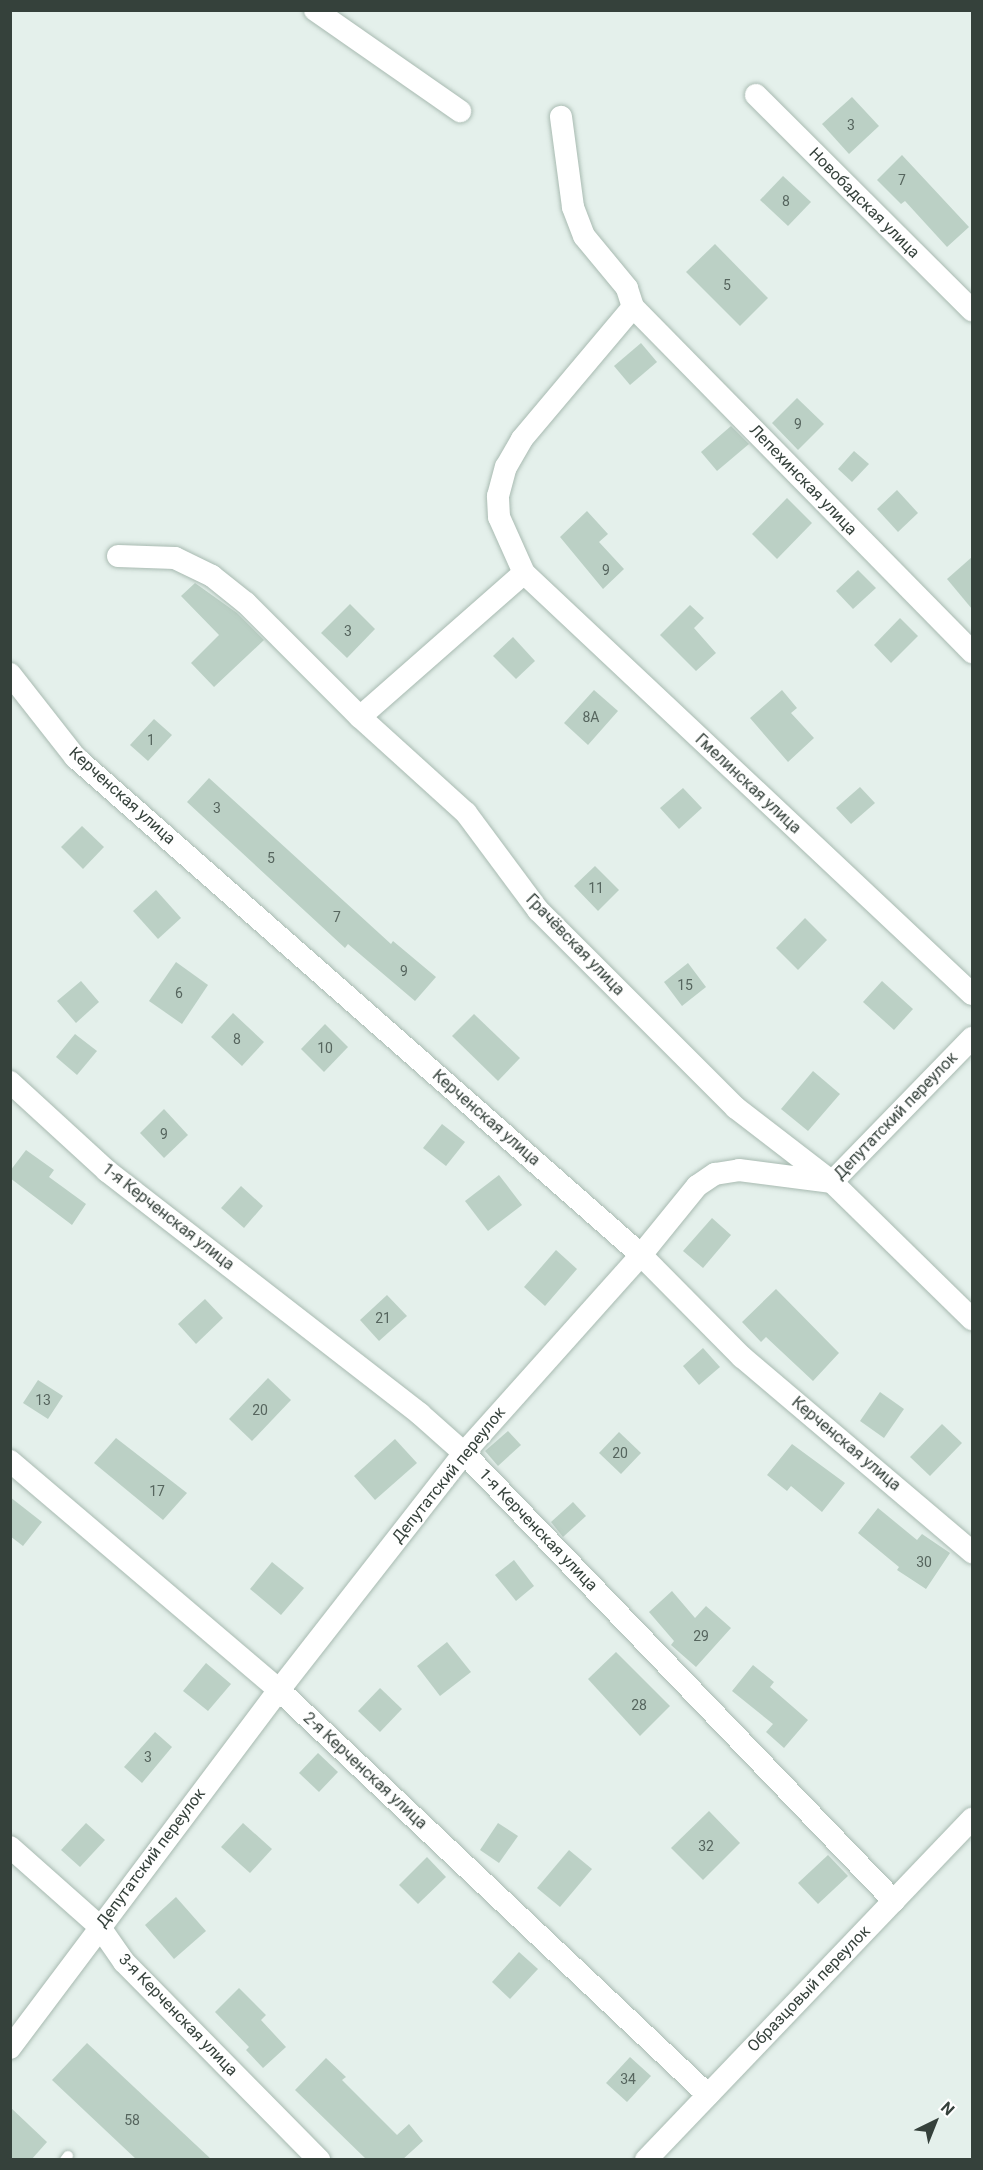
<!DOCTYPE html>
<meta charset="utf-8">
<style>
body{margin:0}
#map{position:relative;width:983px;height:2170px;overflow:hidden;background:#e4f0eb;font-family:Roboto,sans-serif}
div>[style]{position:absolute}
.building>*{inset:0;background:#bbd0c5}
.roads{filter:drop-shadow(0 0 2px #a8bab1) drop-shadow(0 0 2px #a8bab1)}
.lane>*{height:10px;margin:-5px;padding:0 5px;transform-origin:5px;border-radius:5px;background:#fff}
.street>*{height:22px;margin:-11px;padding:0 11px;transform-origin:11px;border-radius:11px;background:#fff}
span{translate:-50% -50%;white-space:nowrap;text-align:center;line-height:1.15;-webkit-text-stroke:4.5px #fff;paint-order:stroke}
.number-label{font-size:14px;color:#56655e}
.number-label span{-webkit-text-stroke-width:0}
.street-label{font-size:16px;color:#35413b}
.frame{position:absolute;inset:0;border:12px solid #35413b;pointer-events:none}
.north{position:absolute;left:905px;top:2092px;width:60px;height:60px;-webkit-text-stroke:4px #fff;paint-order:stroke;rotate:43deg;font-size:16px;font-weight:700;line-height:24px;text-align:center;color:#35413b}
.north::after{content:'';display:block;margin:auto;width:21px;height:27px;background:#35413b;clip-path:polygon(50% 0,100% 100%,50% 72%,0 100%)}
</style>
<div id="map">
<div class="building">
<i style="clip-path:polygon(852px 97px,879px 126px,849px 154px,822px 124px)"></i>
<i style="clip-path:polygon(902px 155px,969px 227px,947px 247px,905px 201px,901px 204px,877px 180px)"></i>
<i style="clip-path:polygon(783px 176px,811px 202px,788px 226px,760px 200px)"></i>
<i style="clip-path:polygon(715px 244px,768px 298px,740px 326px,686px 272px)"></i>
<i style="clip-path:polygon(641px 343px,657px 362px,630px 385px,614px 366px)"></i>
<i style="clip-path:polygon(797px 398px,824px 424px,798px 450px,772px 423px)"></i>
<i style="clip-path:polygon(731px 426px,749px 444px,717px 471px,701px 452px)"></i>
<i style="clip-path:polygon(854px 451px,869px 464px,852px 482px,838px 469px)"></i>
<i style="clip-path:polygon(897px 490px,918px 513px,898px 532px,877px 509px)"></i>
<i style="clip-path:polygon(787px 498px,812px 523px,777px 559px,752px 534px)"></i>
<i style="clip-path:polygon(587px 511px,608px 534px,599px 542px,624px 569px,603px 589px,560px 537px)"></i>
<i style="clip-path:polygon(972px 557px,972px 609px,947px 579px)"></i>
<i style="clip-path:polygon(858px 570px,876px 588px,853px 609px,836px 591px)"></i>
<i style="clip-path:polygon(195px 583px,237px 613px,264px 640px,214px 687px,191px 663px,219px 635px,181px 596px)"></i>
<i style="clip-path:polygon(350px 604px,375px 629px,347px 658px,321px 633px)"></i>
<i style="clip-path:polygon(690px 605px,704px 618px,694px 628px,716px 653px,696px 671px,660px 635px)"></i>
<i style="clip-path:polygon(900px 618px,918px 636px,891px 663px,874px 645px)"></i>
<i style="clip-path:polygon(513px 637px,535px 661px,516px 679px,493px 656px)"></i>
<i style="clip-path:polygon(594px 690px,618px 711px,588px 745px,564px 723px)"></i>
<i style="clip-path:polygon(782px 690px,797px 708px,791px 713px,814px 738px,788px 762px,750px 718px)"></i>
<i style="clip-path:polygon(154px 719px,172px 735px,148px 761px,130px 745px)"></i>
<i style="clip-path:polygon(209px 778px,391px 944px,393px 941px,436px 977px,415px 1001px,348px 944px,345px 948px,187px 802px)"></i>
<i style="clip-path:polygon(860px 787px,875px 803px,851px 824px,836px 808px)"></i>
<i style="clip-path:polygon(683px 788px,702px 808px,679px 829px,660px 808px)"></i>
<i style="clip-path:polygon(82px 826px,104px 847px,83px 869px,61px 847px)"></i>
<i style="clip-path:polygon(595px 866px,619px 890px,598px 911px,574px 886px)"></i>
<i style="clip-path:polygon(156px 890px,181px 918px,158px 939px,133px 911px)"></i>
<i style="clip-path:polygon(805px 918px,827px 940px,798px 970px,776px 948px)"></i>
<i style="clip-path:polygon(176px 962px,208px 985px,182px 1024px,149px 1001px)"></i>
<i style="clip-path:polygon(688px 963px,706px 987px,682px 1006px,664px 982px)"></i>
<i style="clip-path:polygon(81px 981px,99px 1002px,76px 1023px,57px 1001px)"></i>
<i style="clip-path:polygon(882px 981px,913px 1009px,894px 1030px,863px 1002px)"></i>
<i style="clip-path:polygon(233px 1013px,264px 1042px,242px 1066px,211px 1037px)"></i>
<i style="clip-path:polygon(474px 1014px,520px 1058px,498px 1081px,452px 1036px)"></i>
<i style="clip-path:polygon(325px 1024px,348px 1047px,324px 1072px,301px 1049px)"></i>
<i style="clip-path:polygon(75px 1034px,97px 1051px,77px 1075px,56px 1057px)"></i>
<i style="clip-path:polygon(813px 1071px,840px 1094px,808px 1131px,781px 1109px)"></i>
<i style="clip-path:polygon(164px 1109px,188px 1135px,164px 1158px,140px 1133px)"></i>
<i style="clip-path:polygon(442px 1124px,465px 1142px,446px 1166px,423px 1148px)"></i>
<i style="clip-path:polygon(26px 1150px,54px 1170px,49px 1177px,86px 1204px,72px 1225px,10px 1178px,10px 1171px)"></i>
<i style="clip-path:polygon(499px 1175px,522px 1205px,488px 1231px,465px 1201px)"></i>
<i style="clip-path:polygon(241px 1186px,263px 1206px,244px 1228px,221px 1208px)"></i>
<i style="clip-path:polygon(712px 1218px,731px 1235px,703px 1268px,683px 1251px)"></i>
<i style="clip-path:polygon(556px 1250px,577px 1269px,545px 1306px,524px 1287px)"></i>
<i style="clip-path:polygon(776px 1289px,839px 1353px,813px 1381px,766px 1337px,761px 1342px,742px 1322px)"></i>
<i style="clip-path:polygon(387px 1295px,407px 1316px,379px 1341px,360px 1320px)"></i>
<i style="clip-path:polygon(205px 1299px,223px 1318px,196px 1344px,178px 1324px)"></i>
<i style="clip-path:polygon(703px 1348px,720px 1367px,699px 1385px,683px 1366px)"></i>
<i style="clip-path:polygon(268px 1378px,291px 1400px,252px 1441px,229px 1419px)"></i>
<i style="clip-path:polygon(38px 1380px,63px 1396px,48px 1419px,23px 1403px)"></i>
<i style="clip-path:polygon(880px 1392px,904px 1409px,884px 1438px,860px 1421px)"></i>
<i style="clip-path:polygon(942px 1424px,962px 1443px,930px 1476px,910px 1457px)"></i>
<i style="clip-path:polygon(508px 1431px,521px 1445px,498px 1466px,485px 1451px)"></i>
<i style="clip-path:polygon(619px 1432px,641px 1453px,621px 1474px,599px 1453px)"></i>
<i style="clip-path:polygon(116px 1438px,187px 1493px,163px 1520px,94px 1463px)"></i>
<i style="clip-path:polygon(395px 1439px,417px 1463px,375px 1500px,354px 1476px)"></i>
<i style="clip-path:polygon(792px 1444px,845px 1483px,822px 1512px,791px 1486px,787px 1491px,767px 1475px)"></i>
<i style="clip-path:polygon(10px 1497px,42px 1522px,23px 1546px,10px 1536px)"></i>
<i style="clip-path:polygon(573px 1502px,586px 1516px,563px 1537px,551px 1522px)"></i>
<i style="clip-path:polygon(878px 1508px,917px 1540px,922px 1534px,950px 1553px,926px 1589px,897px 1570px,899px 1567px,858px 1533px)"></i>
<i style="clip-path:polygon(514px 1560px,534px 1586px,516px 1601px,495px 1575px)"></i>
<i style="clip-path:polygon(272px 1562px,304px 1588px,281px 1615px,250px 1589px)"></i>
<i style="clip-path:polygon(672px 1591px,695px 1618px,706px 1606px,731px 1628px,696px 1667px,671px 1645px,674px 1641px,649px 1612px)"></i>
<i style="clip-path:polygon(447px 1642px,471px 1672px,440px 1696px,417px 1666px)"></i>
<i style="clip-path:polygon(616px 1652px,670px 1706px,640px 1736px,588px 1679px)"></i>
<i style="clip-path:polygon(206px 1663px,231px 1684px,208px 1711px,183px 1691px)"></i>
<i style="clip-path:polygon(753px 1665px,774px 1682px,770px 1687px,808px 1720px,784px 1748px,766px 1732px,773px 1724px,732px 1691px)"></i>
<i style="clip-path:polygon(380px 1688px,402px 1709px,380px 1732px,358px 1711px)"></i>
<i style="clip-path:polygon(155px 1732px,172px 1747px,142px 1783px,124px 1767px)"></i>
<i style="clip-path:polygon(318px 1753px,338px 1772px,319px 1792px,299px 1773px)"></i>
<i style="clip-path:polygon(709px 1811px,740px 1843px,703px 1880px,671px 1848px)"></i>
<i style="clip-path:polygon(86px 1823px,105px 1840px,80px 1867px,61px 1850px)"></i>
<i style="clip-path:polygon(243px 1823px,272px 1849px,250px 1873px,221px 1847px)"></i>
<i style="clip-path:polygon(498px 1823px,518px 1836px,499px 1863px,480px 1850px)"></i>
<i style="clip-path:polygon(569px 1850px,592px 1869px,560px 1907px,537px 1888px)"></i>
<i style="clip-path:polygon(828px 1855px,848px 1876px,818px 1904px,798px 1883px)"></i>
<i style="clip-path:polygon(427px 1857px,446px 1877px,418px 1904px,399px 1885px)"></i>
<i style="clip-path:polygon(176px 1897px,206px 1931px,174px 1959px,145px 1925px)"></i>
<i style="clip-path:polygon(519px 1952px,538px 1969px,510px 1999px,492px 1982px)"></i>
<i style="clip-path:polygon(239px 1988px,266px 2015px,261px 2020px,286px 2047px,263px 2068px,246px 2050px,249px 2047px,215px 2012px)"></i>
<i style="clip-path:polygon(87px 2043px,212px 2160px,137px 2160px,52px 2080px)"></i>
<i style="clip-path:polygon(630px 2057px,651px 2076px,627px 2102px,606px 2083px)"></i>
<i style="clip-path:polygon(326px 2058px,346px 2077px,342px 2080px,397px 2135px,409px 2124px,423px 2141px,402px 2160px,367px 2160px,295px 2090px)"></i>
<i style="clip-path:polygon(10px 2107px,47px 2142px,31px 2160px,10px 2160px)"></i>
</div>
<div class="roads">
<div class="lane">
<i style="left:65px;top:2160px;width:5px;rotate:-53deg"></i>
</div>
<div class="street">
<i style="left:315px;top:10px;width:177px;rotate:34.9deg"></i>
<i style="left:756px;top:95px;width:305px;rotate:44.9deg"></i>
<i style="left:633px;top:307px;width:484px;rotate:45.5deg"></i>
<i style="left:118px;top:556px;width:57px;rotate:2deg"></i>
<i style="left:175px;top:558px;width:41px;rotate:25.9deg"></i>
<i style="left:212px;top:576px;width:43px;rotate:38.5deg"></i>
<i style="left:246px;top:603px;width:161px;rotate:45deg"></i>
<i style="left:360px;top:717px;width:143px;rotate:42.2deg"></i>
<i style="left:466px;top:813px;width:121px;rotate:53.4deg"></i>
<i style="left:538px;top:910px;width:280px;rotate:45deg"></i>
<i style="left:736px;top:1108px;width:121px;rotate:37.6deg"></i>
<i style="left:832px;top:1182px;width:196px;rotate:44.4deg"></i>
<i style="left:524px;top:573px;width:615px;rotate:43.22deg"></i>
<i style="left:10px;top:674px;width:105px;rotate:51.9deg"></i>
<i style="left:75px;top:757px;width:754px;rotate:41.34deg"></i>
<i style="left:641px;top:1255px;width:144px;rotate:45.3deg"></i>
<i style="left:742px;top:1357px;width:302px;rotate:40.3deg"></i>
<i style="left:360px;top:717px;width:218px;rotate:-41.3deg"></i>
<i style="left:524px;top:573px;width:61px;rotate:-114.1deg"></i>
<i style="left:499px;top:517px;width:21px;rotate:-93deg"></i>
<i style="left:498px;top:496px;width:30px;rotate:-75deg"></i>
<i style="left:506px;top:467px;width:32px;rotate:-60deg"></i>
<i style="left:522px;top:439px;width:172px;rotate:-49.9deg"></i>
<i style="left:633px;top:307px;width:20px;rotate:-108deg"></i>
<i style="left:627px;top:288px;width:67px;rotate:-129.6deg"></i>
<i style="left:584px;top:236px;width:31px;rotate:-111deg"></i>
<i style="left:573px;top:207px;width:91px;rotate:-97.6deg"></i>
<i style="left:10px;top:1082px;width:132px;rotate:42.5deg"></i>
<i style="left:107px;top:1171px;width:396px;rotate:37.8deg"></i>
<i style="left:420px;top:1414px;width:59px;rotate:41.6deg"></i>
<i style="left:464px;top:1453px;width:621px;rotate:46.17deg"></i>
<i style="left:10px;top:1461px;width:353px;rotate:40.4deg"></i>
<i style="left:279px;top:1690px;width:590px;rotate:43.35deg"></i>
<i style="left:10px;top:1847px;width:119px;rotate:41.6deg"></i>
<i style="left:99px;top:1926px;width:44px;rotate:55.2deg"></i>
<i style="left:124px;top:1962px;width:278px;rotate:45.4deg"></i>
<i style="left:10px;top:2048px;width:448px;rotate:-53.1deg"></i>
<i style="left:279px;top:1690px;width:301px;rotate:-52deg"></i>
<i style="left:464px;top:1453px;width:266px;rotate:-48.2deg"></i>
<i style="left:641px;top:1255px;width:89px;rotate:-50.9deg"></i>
<i style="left:697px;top:1186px;width:22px;rotate:-34deg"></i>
<i style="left:715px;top:1174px;width:24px;rotate:-9deg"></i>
<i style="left:739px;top:1170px;width:94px;rotate:7.4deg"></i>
<i style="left:832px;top:1182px;width:201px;rotate:-45.8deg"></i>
<i style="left:646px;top:2160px;width:472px;rotate:-46.3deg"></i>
</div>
</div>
<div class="number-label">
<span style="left:851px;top:125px">3</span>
<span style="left:902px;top:180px">7</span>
<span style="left:786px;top:201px">8</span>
<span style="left:727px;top:285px">5</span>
<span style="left:798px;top:424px">9</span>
<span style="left:606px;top:570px">9</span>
<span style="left:348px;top:631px">3</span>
<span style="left:591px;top:717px">8А</span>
<span style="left:151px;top:740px">1</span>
<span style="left:217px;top:808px">3</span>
<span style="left:271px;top:858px">5</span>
<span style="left:596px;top:888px">11</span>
<span style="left:337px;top:917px">7</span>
<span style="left:404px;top:971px">9</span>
<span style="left:685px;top:985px">15</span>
<span style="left:179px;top:993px">6</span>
<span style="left:237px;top:1039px">8</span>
<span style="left:325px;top:1048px">10</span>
<span style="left:164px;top:1134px">9</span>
<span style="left:383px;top:1318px">21</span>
<span style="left:43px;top:1400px">13</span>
<span style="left:260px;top:1410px">20</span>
<span style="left:620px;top:1453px">20</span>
<span style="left:157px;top:1491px">17</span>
<span style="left:924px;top:1562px">30</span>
<span style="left:701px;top:1636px">29</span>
<span style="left:639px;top:1705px">28</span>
<span style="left:148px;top:1757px">3</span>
<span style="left:706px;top:1846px">32</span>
<span style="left:628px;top:2079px">34</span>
<span style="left:132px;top:2120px">58</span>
</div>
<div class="street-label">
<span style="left:864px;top:203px;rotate:45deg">Новобадская улица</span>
<span style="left:803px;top:480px;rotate:46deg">Лепехинская улица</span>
<span style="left:748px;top:784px;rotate:43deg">Гмелинская улица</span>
<span style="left:122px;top:796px;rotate:42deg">Керченская улица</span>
<span style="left:575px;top:945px;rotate:46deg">Грачёвская улица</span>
<span style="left:896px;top:1116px;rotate:-46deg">Депутатский переулок</span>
<span style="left:486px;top:1118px;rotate:41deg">Керченская улица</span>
<span style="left:168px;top:1217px;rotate:38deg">1-я Керченская улица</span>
<span style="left:846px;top:1444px;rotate:40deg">Керченская улица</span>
<span style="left:449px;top:1475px;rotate:-51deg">Депутатский переулок</span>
<span style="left:538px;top:1530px;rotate:46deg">1-я Керченская улица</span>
<span style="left:365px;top:1771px;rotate:43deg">2-я Керченская улица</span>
<span style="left:151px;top:1858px;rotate:-53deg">Депутатский переулок</span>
<span style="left:809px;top:1989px;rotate:-46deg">Образцовый переулок</span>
<span style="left:178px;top:2015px;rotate:46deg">3-я Керченская улица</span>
</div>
<div class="frame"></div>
<div class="north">N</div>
</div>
